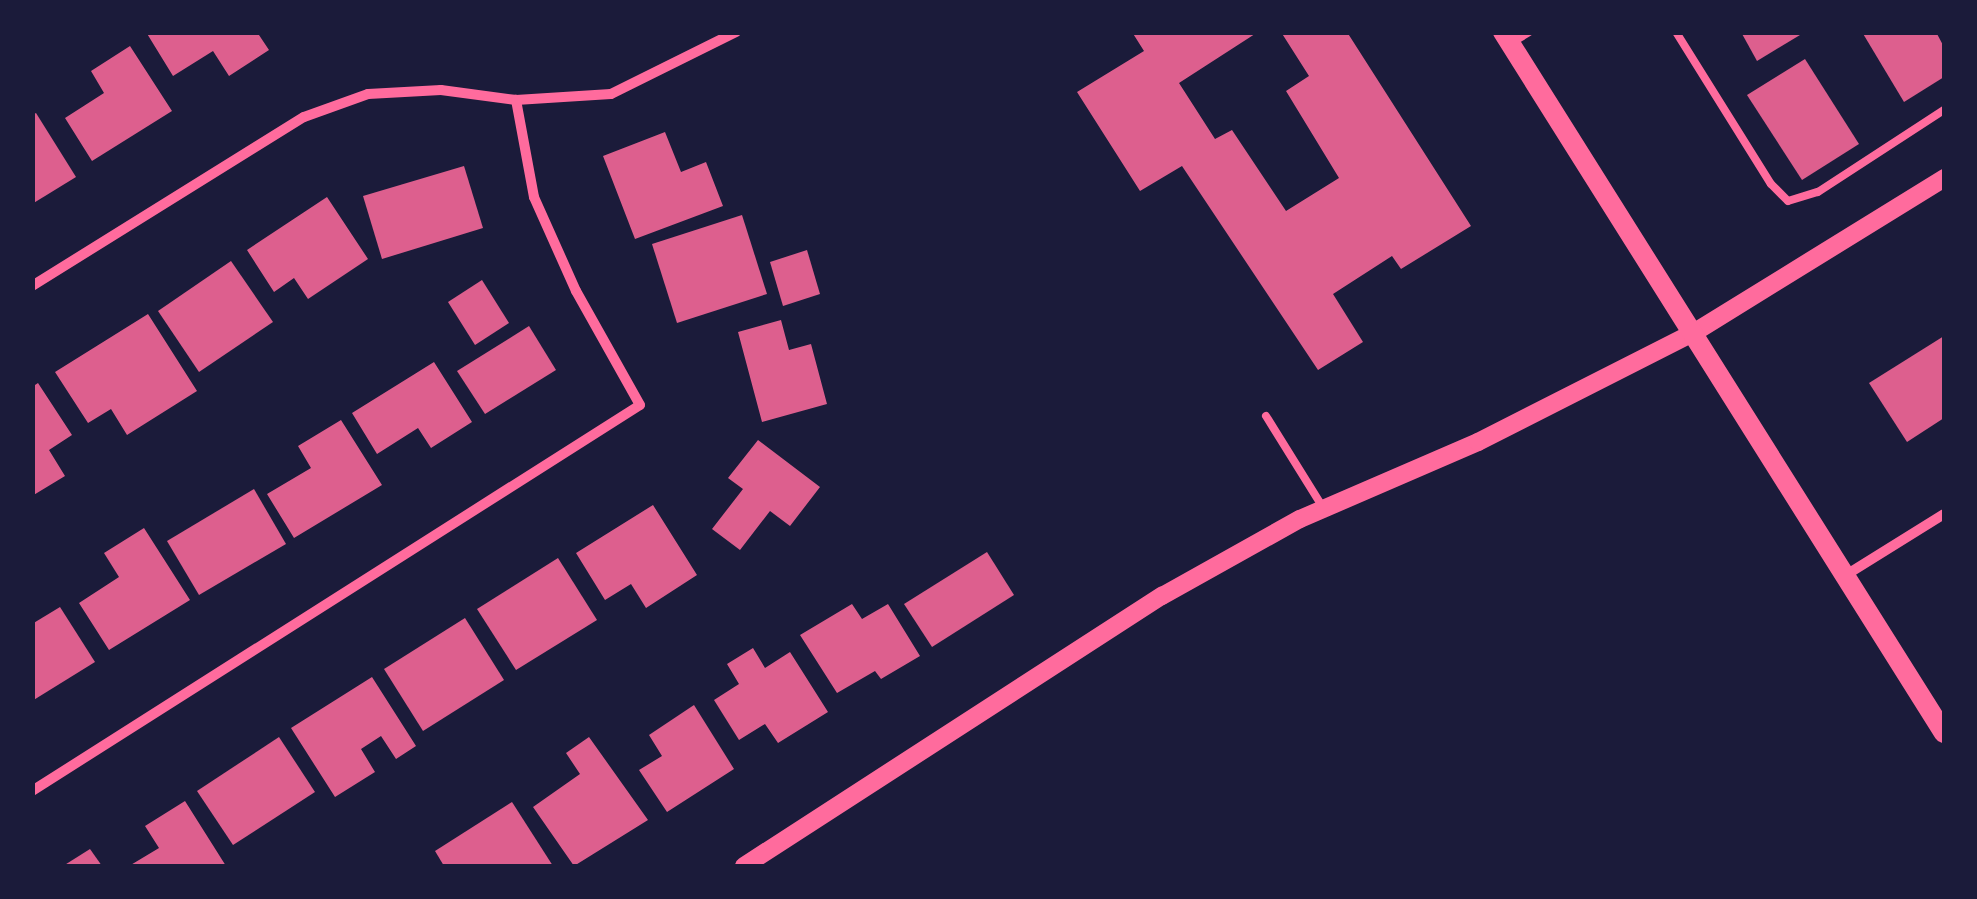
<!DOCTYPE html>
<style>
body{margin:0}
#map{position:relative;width:1977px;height:899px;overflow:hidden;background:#1b1b3a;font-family:"Space Grotesk",sans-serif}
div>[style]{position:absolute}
.building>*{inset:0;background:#dd5f8e}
.service>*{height:8px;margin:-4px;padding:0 4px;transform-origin:4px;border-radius:4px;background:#ff6b9d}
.minor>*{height:10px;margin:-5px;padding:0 5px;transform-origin:5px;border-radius:5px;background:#ff6b9d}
.tertiary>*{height:18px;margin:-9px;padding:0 9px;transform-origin:9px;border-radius:9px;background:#ff6b9d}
.secondary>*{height:20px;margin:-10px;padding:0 10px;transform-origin:10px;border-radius:10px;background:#ff6b9d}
span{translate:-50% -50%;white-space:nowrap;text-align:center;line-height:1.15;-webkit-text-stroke:8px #1b1b3a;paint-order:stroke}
.frame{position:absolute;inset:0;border:35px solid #1b1b3a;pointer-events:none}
</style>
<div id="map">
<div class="building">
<i style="clip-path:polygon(146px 32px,257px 32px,269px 50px,229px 76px,213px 51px,173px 76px)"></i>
<i style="clip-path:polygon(1132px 32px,1258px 32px,1179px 83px,1215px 139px,1232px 130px,1286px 211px,1339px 178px,1286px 91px,1309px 76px,1281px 32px,1347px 32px,1471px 226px,1401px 269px,1392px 256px,1333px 294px,1363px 342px,1318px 370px,1182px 166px,1140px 191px,1077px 92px,1144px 51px)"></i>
<i style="clip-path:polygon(1741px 32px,1805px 32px,1757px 61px)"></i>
<i style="clip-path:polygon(1862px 32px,1936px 32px,1944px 47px,1944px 77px,1904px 102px)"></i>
<i style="clip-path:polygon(130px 46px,172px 111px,92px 161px,65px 118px,104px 93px,91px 71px)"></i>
<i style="clip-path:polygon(1805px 59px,1859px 144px,1802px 180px,1747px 95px)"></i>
<i style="clip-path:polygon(36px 113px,76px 177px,32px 204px,32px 115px)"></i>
<i style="clip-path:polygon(665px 132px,681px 172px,706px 162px,723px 206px,635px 239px,603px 156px)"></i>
<i style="clip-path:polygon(464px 166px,483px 228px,382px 259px,363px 196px)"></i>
<i style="clip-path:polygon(327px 197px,368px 259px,308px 299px,294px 278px,274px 292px,247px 250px)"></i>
<i style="clip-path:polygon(742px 215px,767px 294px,677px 323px,652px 244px)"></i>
<i style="clip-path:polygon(807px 250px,820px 294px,783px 306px,770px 262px)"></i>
<i style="clip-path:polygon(231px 261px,273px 322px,199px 372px,158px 311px)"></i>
<i style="clip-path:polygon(482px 280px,509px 323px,475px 345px,448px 302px)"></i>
<i style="clip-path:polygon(148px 314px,197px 391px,127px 435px,111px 409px,88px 423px,55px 372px)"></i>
<i style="clip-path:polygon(781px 320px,789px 350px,811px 344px,827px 404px,762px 422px,738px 332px)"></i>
<i style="clip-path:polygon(529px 326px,556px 370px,485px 414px,457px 371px)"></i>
<i style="clip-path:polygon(1944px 336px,1944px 418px,1907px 442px,1869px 383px)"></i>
<i style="clip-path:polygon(434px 362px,472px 422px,431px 448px,418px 428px,377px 454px,352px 413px)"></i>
<i style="clip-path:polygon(38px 383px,72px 435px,49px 450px,65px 476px,32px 496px,32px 387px)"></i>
<i style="clip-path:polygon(341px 420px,382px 485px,294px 538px,267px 494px,311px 468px,298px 446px)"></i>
<i style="clip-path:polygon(758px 440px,820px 487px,790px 526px,770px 511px,740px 550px,712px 529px,743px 489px,728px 478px)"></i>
<i style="clip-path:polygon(254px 489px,286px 544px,199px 595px,167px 541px)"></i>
<i style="clip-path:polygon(653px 505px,697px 575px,646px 608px,631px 584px,605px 600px,576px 553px)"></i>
<i style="clip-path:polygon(144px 528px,190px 600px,109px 650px,79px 603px,119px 577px,104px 553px)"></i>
<i style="clip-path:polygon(987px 552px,1014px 595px,932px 647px,904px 604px)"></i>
<i style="clip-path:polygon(558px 558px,597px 620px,516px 670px,477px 609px)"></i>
<i style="clip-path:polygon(852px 604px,862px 619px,888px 604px,920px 656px,881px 679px,875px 671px,837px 693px,800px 635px)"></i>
<i style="clip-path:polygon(60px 607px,95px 662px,32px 701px,32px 624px)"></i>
<i style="clip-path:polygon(465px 618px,504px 680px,423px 731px,384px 669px)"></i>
<i style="clip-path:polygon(753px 648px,765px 668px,790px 652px,828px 712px,778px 743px,765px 724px,739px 740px,714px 700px,739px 684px,727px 664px)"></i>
<i style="clip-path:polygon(372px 677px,416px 746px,396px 759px,381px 736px,361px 749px,375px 772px,335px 797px,291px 728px)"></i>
<i style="clip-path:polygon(694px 705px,734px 769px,667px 812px,639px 770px,662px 756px,649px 735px)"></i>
<i style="clip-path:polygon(279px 737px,315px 792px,233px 845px,197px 791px)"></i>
<i style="clip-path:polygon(589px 737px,648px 820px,574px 866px,533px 807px,580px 774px,566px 753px)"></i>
<i style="clip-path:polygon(185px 801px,226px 866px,129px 866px,159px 848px,145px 826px)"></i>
<i style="clip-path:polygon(512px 802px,553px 866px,444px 866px,435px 851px)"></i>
<i style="clip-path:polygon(90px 849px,102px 866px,63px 866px)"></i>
</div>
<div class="service">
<i style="left:1676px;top:32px;width:179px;rotate:58deg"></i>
<i style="left:1771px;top:184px;width:24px;rotate:45deg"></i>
<i style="left:1788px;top:201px;width:31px;rotate:-17deg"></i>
<i style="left:1818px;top:192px;width:150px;rotate:-33.1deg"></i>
<i style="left:1511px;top:43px;width:21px;rotate:-31deg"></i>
<i style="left:1266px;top:416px;width:110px;rotate:58.1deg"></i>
</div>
<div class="minor">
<i style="left:32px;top:286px;width:320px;rotate:-31.9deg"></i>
<i style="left:304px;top:117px;width:68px;rotate:-19.8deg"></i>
<i style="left:368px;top:94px;width:73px;rotate:-3.1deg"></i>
<i style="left:441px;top:90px;width:76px;rotate:7.6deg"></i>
<i style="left:516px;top:100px;width:95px;rotate:-3.6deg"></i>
<i style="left:611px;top:94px;width:140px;rotate:-26.4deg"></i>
<i style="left:1846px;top:575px;width:115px;rotate:-31.9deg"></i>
<i style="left:32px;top:791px;width:720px;rotate:-32.41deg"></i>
<i style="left:640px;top:405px;width:131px;rotate:-119.3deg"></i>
<i style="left:576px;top:291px;width:103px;rotate:-114.1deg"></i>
<i style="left:534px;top:197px;width:99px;rotate:-100.5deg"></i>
</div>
<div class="tertiary">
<i style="left:744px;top:866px;width:498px;rotate:-32.9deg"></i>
<i style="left:1162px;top:596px;width:158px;rotate:-29.2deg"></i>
<i style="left:1300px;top:519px;width:194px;rotate:-23.4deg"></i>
<i style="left:1478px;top:442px;width:243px;rotate:-26.9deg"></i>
<i style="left:1695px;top:332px;width:293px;rotate:-31.7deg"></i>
</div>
<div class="secondary">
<i style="left:1503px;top:32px;width:828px;rotate:57.83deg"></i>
</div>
<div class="frame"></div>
</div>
